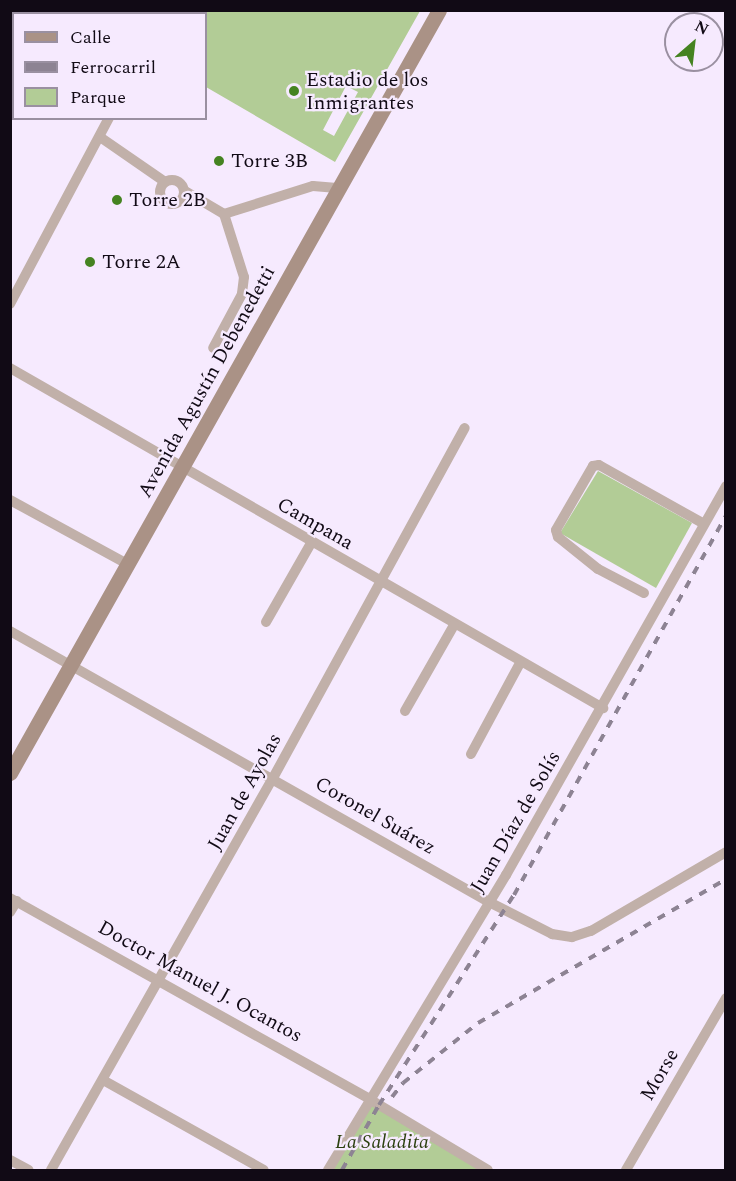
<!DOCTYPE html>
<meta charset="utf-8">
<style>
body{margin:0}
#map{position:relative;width:736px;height:1181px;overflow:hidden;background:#f6eafe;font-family:Spectral,serif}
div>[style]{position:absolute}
.green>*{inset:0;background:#b2cc96}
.street>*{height:10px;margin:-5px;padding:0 5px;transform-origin:5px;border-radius:5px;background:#c1b0a9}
.street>.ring{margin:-5px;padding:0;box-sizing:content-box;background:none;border:10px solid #c1b0a9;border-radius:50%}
.secondary>*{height:15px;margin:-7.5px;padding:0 7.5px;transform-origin:7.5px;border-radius:7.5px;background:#aa9286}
.rail>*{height:4px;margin-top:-2px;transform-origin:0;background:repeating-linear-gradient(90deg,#8d8393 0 8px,transparent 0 16px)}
.dots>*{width:16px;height:16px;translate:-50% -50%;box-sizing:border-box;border:3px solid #f6eafe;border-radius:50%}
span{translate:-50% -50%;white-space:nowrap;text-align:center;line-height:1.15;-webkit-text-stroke:4.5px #f6eafe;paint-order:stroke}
.poi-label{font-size:20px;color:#110a15}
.left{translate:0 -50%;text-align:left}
.street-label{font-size:20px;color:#110a15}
.park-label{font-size:20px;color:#2c4010;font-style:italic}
.frame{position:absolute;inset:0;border:12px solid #110a15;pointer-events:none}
.legend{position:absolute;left:12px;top:12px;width:195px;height:108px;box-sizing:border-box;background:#f6eafe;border:2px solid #9a90a1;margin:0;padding:8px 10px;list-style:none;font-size:18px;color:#110a15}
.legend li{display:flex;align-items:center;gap:12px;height:30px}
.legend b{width:30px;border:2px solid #9a90a1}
.north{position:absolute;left:664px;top:12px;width:60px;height:60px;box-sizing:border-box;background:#f6eafe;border:2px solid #9a90a1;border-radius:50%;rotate:28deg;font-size:16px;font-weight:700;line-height:24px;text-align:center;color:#110a15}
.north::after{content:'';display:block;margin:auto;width:21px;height:27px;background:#458321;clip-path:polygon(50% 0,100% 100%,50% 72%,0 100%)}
</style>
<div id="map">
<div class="green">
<i style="clip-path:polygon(evenodd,94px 10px,420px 10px,420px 11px,335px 162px,206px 87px,206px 14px,92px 13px,94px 10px,346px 86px,358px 92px,334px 136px,323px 130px,346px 86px)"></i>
<i style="clip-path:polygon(598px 471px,692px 523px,656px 588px,560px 533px)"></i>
<i style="clip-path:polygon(371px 1100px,488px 1170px,333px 1170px)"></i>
</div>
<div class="street">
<i style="left:100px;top:137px;width:79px;rotate:34.7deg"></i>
<i class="ring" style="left:160px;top:180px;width:14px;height:14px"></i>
<i style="left:185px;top:191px;width:45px;rotate:30.5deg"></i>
<i style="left:224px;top:214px;width:66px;rotate:72.4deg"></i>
<i style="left:244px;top:277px;width:17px;rotate:97deg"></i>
<i style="left:242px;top:294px;width:61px;rotate:118.2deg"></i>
<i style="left:224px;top:214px;width:93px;rotate:-17.5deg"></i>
<i style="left:313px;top:186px;width:24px;rotate:5deg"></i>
<i style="left:10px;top:304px;width:211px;rotate:-62deg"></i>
<i style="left:10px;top:368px;width:684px;rotate:29.83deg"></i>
<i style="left:10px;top:500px;width:136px;rotate:28.6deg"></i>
<i style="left:644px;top:593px;width:52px;rotate:-152.4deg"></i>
<i style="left:598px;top:569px;width:51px;rotate:-141.3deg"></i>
<i style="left:558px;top:537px;width:7px;rotate:-106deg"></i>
<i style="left:556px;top:530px;width:74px;rotate:-60deg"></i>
<i style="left:593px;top:466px;width:6px;rotate:-9deg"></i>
<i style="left:599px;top:465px;width:120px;rotate:29.3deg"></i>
<i style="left:266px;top:622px;width:91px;rotate:-60.3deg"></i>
<i style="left:10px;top:631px;width:550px;rotate:29.5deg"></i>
<i style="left:489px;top:902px;width:71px;rotate:26.9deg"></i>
<i style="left:552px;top:934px;width:20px;rotate:9deg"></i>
<i style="left:572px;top:937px;width:20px;rotate:-18deg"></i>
<i style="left:591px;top:931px;width:156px;rotate:-30.3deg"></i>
<i style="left:405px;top:711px;width:99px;rotate:-60.3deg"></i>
<i style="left:471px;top:754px;width:103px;rotate:-61.7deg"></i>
<i style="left:10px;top:898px;width:414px;rotate:29.2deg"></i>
<i style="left:371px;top:1100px;width:136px;rotate:30.9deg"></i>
<i style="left:10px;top:912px;width:13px;rotate:-58deg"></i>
<i style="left:103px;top:1080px;width:184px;rotate:29.2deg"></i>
<i style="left:10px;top:1160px;width:21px;rotate:28deg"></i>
<i style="left:51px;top:1170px;width:450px;rotate:-60.5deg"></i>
<i style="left:273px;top:778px;width:399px;rotate:-61.3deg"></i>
<i style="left:328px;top:1170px;width:345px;rotate:-58.9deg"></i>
<i style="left:506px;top:875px;width:447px;rotate:-60.5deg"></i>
<i style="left:626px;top:1170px;width:199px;rotate:-59.8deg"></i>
</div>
<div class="secondary">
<i style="left:10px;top:773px;width:875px;rotate:-60.65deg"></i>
</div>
<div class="rail">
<i style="left:392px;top:1097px;width:18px;rotate:-52deg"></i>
<i style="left:403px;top:1083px;width:96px;rotate:-38.7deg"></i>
<i style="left:478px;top:1023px;width:287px;rotate:-30.1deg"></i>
<i style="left:342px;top:1170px;width:75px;rotate:-60.4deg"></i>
<i style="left:379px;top:1105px;width:250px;rotate:-57.3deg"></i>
<i style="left:514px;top:895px;width:435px;rotate:-60.8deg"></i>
</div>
<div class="dots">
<i style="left:294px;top:91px;background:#458321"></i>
<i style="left:219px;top:161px;background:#458321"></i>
<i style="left:117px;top:200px;background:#458321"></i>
<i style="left:90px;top:262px;background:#458321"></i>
</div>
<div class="poi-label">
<span class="left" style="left:306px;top:92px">Estadio de los<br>Inmigrantes</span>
<span class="left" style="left:231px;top:161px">Torre 3B</span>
<span class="left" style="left:129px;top:200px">Torre 2B</span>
<span class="left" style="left:102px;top:262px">Torre 2A</span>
</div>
<div class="street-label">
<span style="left:207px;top:382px;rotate:-61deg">Avenida Agustín Debenedetti</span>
<span style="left:315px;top:524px;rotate:30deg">Campana</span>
<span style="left:245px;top:792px;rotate:-61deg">Juan de Ayolas</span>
<span style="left:375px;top:816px;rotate:30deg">Coronel Suárez</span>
<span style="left:516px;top:822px;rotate:-60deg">Juan Díaz de Solís</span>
<span style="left:200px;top:982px;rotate:29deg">Doctor Manuel J. Ocantos</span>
<span style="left:660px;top:1075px;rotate:-60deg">Morse</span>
</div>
<div class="park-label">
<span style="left:382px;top:1142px">La Saladita</span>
</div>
<div class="frame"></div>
<ul class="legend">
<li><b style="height:8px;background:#aa9286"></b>Calle</li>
<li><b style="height:8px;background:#8d8393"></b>Ferrocarril</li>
<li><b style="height:16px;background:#b2cc96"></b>Parque</li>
</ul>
<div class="north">N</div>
</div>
